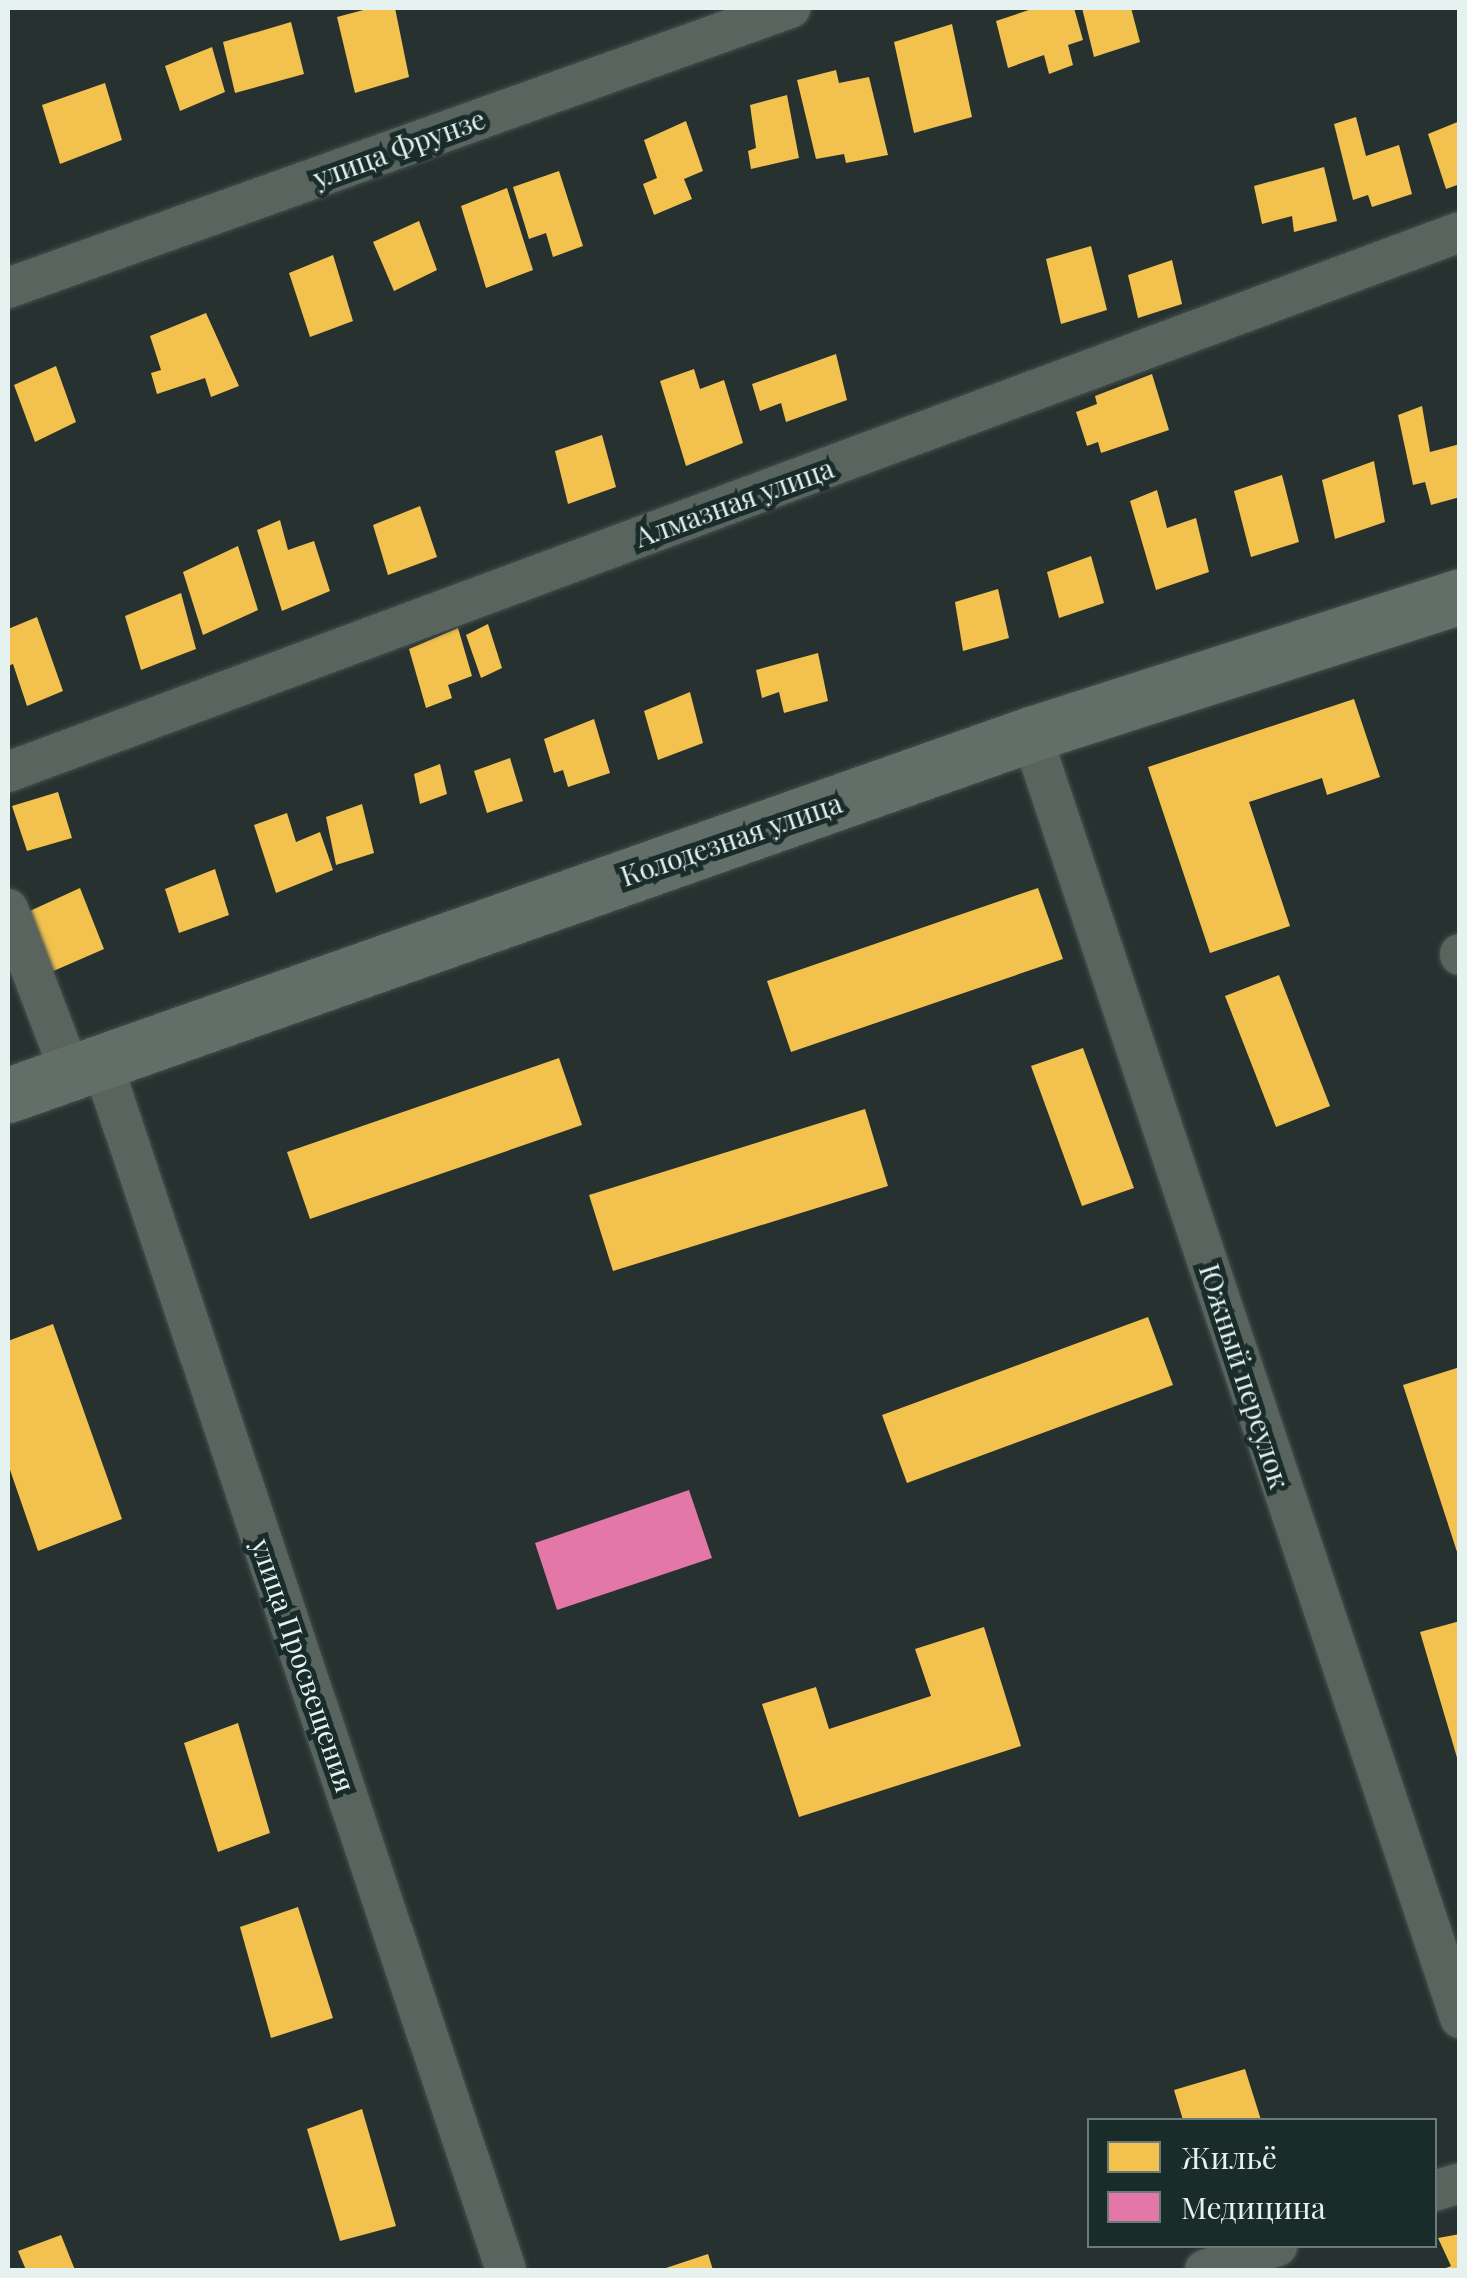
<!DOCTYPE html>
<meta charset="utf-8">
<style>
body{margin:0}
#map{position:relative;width:1467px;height:2278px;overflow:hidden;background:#273230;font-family:"Playfair Display",serif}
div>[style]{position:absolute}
.homes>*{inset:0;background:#f2c14e}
.health>*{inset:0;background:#e377a8}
.roads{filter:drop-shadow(0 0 2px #46504e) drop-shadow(0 0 2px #46504e)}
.minor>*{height:40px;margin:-20px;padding:0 20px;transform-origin:20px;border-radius:20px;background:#59645f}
.secondary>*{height:55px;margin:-27.5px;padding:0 27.5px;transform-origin:27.5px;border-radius:27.5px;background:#626e68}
span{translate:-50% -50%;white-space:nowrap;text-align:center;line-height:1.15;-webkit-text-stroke:10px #192c29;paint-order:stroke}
.street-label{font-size:28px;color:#e6f2f0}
.frame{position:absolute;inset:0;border:10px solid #e6f2f0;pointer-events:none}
.legend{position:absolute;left:1087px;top:2118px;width:350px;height:130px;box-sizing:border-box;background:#192c29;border:2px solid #6b7b79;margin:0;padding:12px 18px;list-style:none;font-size:30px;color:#e6f2f0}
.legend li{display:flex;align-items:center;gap:20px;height:50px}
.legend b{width:50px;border:2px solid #6b7b79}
</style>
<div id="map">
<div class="homes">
<i style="clip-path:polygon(371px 8px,395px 8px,409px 77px,355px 93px,337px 17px)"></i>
<i style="clip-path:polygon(1035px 8px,1074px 8px,1083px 40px,1068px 45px,1073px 65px,1049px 74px,1044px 55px,1008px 68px,996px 21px)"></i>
<i style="clip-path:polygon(1082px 8px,1131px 8px,1140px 42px,1094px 57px)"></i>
<i style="clip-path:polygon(291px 22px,304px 74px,235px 93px,223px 42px)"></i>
<i style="clip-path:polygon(952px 24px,972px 117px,914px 133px,894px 42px)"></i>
<i style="clip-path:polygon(212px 47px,225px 92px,180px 111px,165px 66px)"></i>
<i style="clip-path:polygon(836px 70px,839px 83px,869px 77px,888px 155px,846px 163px,844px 154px,816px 159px,797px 80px)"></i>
<i style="clip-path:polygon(105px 83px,122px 140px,60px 164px,42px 105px)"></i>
<i style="clip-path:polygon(787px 95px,799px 158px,751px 169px,748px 151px,756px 148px,750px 105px)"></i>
<i style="clip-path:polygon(1356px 117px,1366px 156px,1399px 145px,1412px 194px,1372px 207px,1368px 195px,1353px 200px,1334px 124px)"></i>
<i style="clip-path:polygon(686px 121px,703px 171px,684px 179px,692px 199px,654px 215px,643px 184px,657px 178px,644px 140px)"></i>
<i style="clip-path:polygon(1460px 121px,1460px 184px,1446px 189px,1428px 134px)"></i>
<i style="clip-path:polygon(1324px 167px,1337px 221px,1294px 232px,1292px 216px,1262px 224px,1254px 186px)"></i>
<i style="clip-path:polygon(559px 171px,583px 246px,553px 257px,546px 233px,529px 239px,513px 187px)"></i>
<i style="clip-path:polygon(507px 188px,533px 270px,486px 288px,461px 206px)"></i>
<i style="clip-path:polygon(419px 221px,437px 270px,394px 291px,373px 242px)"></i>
<i style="clip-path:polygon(1091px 246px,1107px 310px,1061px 324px,1046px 259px)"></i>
<i style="clip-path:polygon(333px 255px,353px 321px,310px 337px,289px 273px)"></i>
<i style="clip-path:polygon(1172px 260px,1182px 304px,1138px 318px,1128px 275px)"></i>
<i style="clip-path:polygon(206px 313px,239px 386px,211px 397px,205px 378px,157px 394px,151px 373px,161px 370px,150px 336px)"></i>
<i style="clip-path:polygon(836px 354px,847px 400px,786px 422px,781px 403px,760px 411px,752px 384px)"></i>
<i style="clip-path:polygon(56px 366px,76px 422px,35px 442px,14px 385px)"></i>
<i style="clip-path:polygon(694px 369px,700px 389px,724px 380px,743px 443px,686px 466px,660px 381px)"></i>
<i style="clip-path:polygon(1152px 374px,1169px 430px,1101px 453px,1098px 442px,1087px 446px,1076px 412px,1097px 404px,1095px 396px)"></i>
<i style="clip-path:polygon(1422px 406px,1430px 452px,1460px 444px,1460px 497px,1431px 505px,1425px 482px,1413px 485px,1398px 415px)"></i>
<i style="clip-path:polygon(602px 435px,616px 487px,568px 504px,555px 451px)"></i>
<i style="clip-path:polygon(1374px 461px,1385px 522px,1335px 539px,1322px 480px)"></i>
<i style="clip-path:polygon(1282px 475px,1299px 542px,1251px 557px,1234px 491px)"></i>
<i style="clip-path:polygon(1157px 490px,1167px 528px,1196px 518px,1209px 572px,1156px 590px,1130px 501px)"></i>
<i style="clip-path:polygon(420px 506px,437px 557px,388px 575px,373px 525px)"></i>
<i style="clip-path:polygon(280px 520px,288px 550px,314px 541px,330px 591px,282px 611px,257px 530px)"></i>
<i style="clip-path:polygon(238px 546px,258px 610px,203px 635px,183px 572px)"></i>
<i style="clip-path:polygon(1091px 556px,1104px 603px,1059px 618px,1047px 572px)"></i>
<i style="clip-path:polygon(998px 589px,1009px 638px,963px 651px,955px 602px)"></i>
<i style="clip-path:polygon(181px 593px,196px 649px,141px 670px,125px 616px)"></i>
<i style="clip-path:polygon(37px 617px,63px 691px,27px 706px,13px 664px,8px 666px,8px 629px)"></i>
<i style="clip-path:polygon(488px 624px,502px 668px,481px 678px,466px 635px)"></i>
<i style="clip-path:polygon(458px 628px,472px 676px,448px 685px,452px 698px,426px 708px,409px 649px)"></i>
<i style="clip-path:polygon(818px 653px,828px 701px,784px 713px,779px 692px,762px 698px,756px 670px)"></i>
<i style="clip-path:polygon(690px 692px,703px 743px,658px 760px,644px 711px)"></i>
<i style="clip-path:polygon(1354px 699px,1380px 777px,1327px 795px,1322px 778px,1249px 802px,1290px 926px,1210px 953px,1148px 767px)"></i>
<i style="clip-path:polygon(594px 719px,610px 773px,568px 787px,563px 770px,554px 773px,544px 739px)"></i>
<i style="clip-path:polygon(510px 758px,523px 801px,487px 813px,474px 771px)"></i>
<i style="clip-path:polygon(440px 764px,447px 794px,420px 804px,414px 774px)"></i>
<i style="clip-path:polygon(58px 792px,72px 838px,27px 851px,12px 806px)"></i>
<i style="clip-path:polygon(362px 804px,374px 853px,336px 865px,326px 817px)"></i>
<i style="clip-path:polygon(287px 813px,296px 842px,320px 832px,333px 870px,276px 893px,254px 825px)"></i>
<i style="clip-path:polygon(215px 869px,229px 915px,179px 933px,165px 889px)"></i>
<i style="clip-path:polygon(80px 888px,104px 949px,42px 976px,21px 915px)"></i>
<i style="clip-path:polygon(1038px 888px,1063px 959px,791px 1052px,767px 981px)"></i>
<i style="clip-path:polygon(1279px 975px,1330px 1106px,1276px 1127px,1225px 996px)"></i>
<i style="clip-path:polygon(1083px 1048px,1134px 1188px,1082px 1206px,1031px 1066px)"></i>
<i style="clip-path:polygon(559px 1058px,582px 1125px,310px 1219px,287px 1152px)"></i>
<i style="clip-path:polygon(865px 1109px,888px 1186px,613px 1271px,589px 1195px)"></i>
<i style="clip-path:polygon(1148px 1317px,1173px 1385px,907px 1483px,882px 1415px)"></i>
<i style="clip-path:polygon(53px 1324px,122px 1519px,38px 1551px,8px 1464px,8px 1341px)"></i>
<i style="clip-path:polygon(1460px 1367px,1460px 1558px,1459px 1558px,1403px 1385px)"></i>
<i style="clip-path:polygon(1460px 1621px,1460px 1761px,1458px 1761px,1420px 1632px)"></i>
<i style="clip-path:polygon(984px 1627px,1021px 1746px,799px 1817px,762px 1704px,816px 1687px,829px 1729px,931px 1696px,915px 1649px)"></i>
<i style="clip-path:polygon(238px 1723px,270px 1833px,218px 1852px,184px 1743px)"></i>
<i style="clip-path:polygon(298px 1907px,333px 2018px,271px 2038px,240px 1927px)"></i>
<i style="clip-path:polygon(1245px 2069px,1261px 2120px,1183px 2120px,1174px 2090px)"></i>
<i style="clip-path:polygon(362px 2109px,396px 2226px,340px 2241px,307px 2129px)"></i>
<i style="clip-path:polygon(1460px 2234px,1460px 2270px,1441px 2270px,1451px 2266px,1438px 2238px)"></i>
<i style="clip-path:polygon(61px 2235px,75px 2270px,26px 2270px,18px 2251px)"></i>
<i style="clip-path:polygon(708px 2254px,713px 2270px,660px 2270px)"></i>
</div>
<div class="health">
<i style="clip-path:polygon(689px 1490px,712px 1558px,557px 1610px,535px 1543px)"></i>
</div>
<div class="roads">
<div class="minor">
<i style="left:8px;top:288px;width:831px;rotate:-19.7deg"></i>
<i style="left:1031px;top:734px;width:1354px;rotate:71.52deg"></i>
<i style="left:8px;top:772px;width:1549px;rotate:-20.4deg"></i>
<i style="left:8px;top:909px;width:173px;rotate:69.1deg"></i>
<i style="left:1460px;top:954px;width:1px;rotate:90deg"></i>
<i style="left:101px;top:1060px;width:1276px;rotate:71.49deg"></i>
<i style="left:1434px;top:2191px;width:27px;rotate:-17deg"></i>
<i style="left:1205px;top:2270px;width:76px;rotate:-18.4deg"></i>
</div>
<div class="secondary">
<i style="left:8px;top:1095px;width:1085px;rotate:-19.44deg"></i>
<i style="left:1031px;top:734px;width:451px;rotate:-17.8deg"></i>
</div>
</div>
<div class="street-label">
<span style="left:399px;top:148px;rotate:-20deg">улица Фрунзе</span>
<span style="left:734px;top:502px;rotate:-20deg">Алмазная улица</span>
<span style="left:731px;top:839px;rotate:-19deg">Колодезная улица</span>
<span style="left:1245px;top:1376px;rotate:72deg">Южный переулок</span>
<span style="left:304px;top:1665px;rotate:71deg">улица Просвещения</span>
</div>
<div class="frame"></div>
<ul class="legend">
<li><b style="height:28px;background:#f2c14e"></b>Жильё</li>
<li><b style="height:28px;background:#e377a8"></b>Медицина</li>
</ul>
</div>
